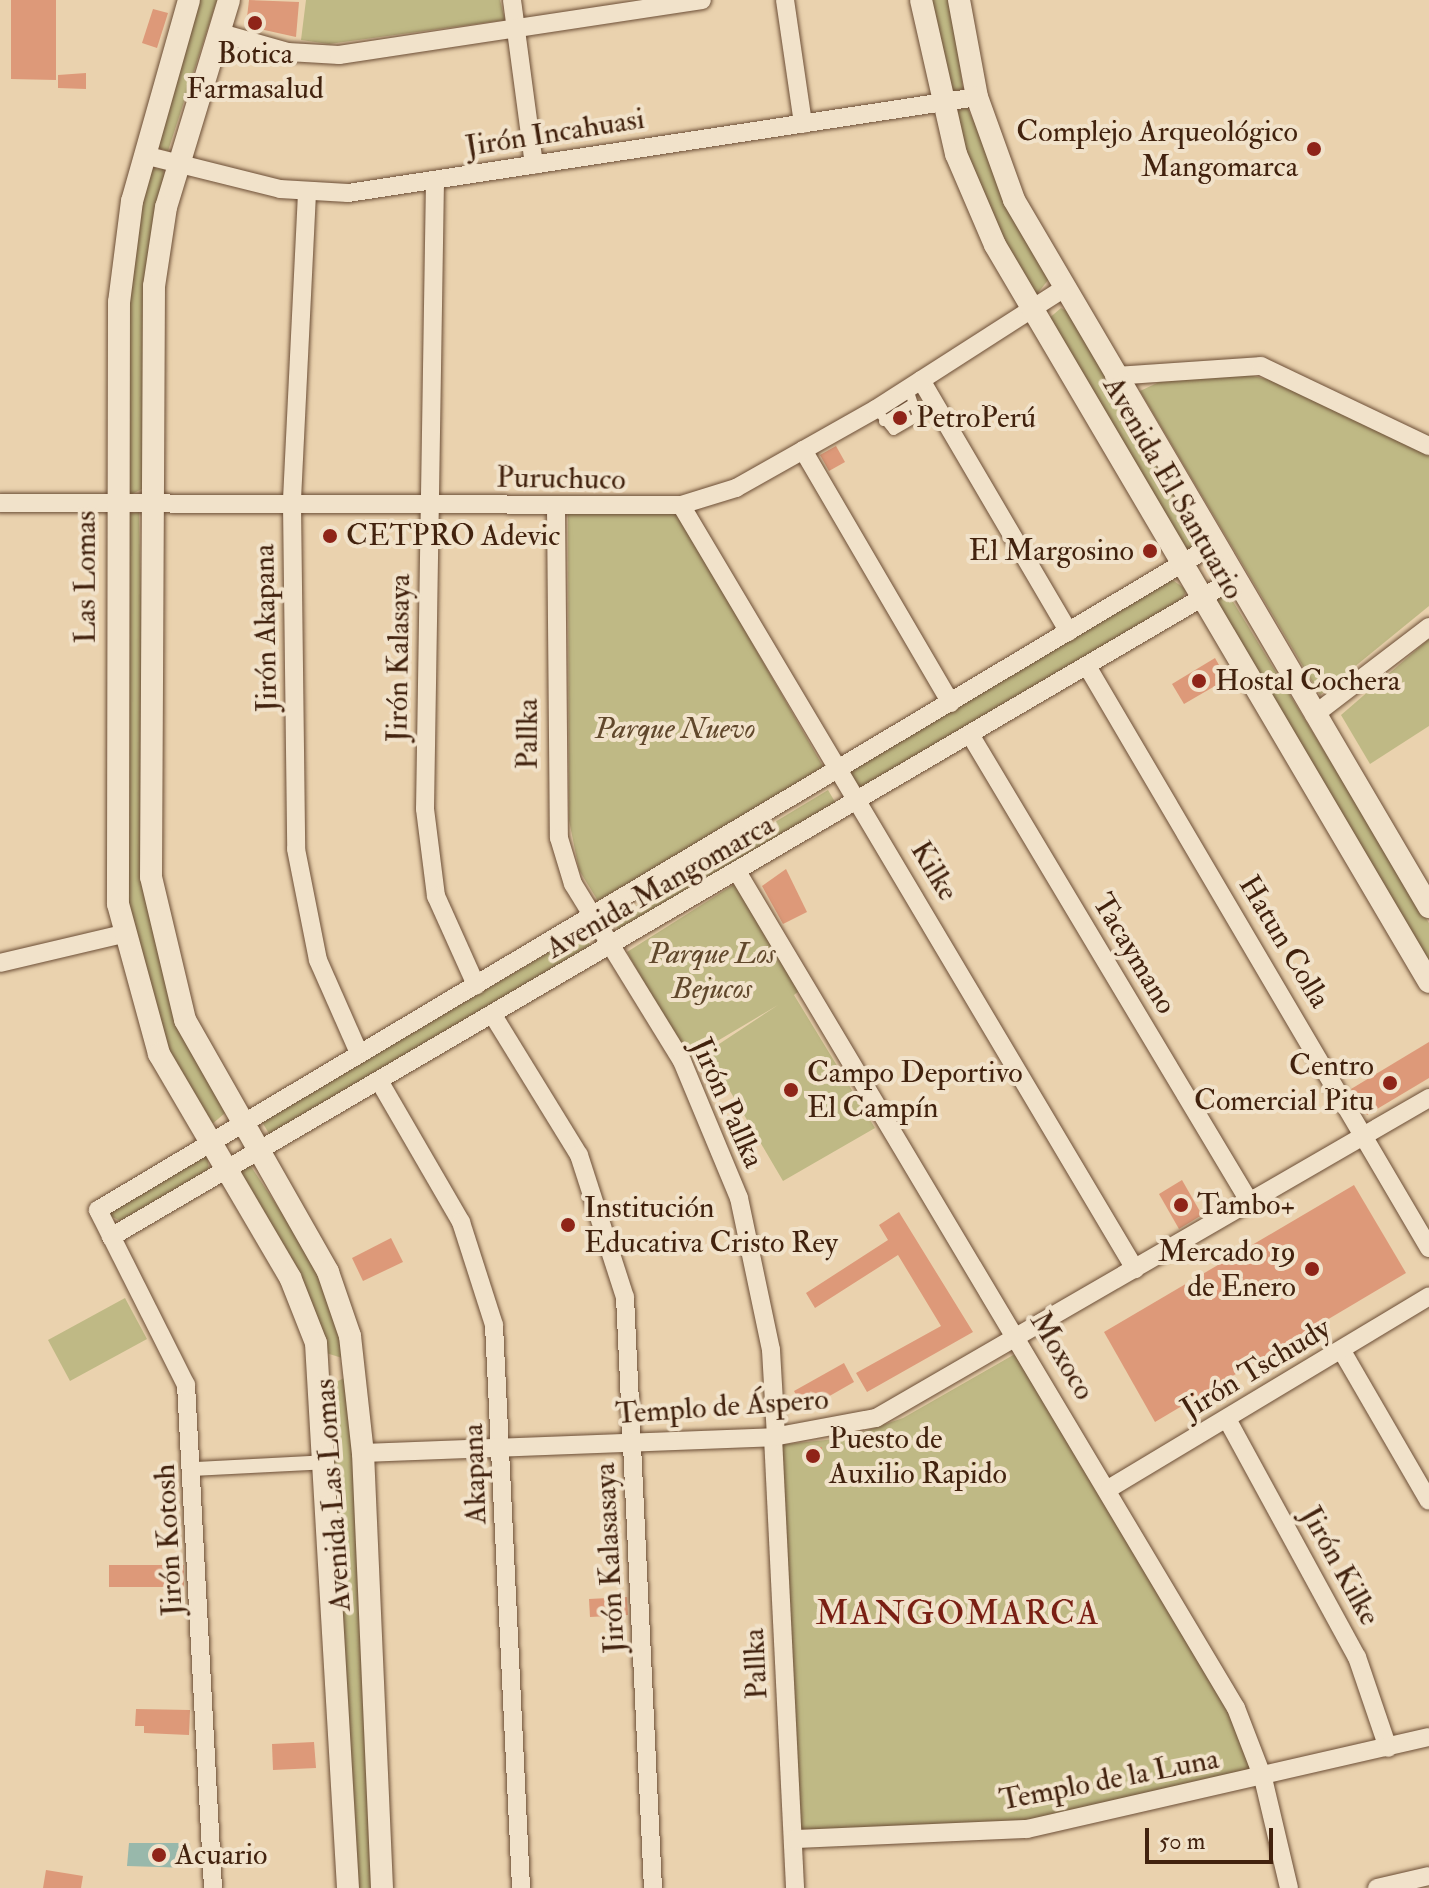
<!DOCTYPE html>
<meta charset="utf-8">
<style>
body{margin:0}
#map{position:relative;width:1429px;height:1888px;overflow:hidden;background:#ead2ae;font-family:"IM FELL Double Pica",serif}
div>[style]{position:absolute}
.green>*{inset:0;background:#bfb985}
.water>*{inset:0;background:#98b8ab}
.building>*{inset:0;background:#dd9979}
.roads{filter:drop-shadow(0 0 2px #6c4e36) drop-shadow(0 0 2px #6c4e36)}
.service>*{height:9px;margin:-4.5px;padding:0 4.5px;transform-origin:4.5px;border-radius:4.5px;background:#f1e2ca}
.pedestrian>*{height:14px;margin:-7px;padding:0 7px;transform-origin:7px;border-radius:7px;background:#f1e2ca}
.minor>*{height:18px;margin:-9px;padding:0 9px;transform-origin:9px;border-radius:9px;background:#f1e2ca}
.tertiary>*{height:22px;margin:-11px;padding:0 11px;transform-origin:11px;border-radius:11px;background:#f1e2ca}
.dots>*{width:22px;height:22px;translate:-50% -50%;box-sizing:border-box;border:4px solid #f1e2ca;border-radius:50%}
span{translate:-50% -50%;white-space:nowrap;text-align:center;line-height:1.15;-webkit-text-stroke:8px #f1e2ca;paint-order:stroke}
.poi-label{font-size:30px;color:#42220e}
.right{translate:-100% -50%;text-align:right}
.left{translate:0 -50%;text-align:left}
.street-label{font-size:30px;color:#42220e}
.park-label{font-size:30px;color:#61482c;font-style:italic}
.quarter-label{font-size:34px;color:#7a1f14;letter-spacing:2px}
.scale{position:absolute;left:1145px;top:1828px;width:128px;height:36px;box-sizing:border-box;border:4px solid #42220e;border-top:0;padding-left:10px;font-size:24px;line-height:28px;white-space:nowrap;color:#42220e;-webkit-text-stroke:6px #f1e2ca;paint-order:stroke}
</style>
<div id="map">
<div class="green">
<i style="clip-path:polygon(197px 0,217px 0,168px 151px,158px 148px)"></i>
<i style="clip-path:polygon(306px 0,500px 0,505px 20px,329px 44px,301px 40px)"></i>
<i style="clip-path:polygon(929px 0,951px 0,963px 89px,951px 93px)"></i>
<i style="clip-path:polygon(967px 107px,1049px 279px,1037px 294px,1029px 291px,971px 179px,957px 111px)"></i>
<i style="clip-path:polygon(151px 168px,163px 169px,165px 179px,144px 488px,128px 496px,130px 251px)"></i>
<i style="clip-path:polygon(1061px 308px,1072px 314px,1200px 538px,1197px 547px,1187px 551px,1047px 320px)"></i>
<i style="clip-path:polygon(1244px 374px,1288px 384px,1429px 454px,1429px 606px,1320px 695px,1140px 391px,1170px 377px)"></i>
<i style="clip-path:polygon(676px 511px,824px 768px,598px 901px,579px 870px,569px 820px,568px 512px)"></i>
<i style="clip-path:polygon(139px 512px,148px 901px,172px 1005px,225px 1113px,211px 1125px,166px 1048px,126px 900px,129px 513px)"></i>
<i style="clip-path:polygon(1171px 579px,1187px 590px,1181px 600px,858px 790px,849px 772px)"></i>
<i style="clip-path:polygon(1226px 590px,1429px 923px,1429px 973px,1214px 603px)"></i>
<i style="clip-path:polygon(1429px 639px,1429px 726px,1370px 764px,1341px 715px)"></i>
<i style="clip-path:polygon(828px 790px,838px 807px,621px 934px,612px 920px)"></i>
<i style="clip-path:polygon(733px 885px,741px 887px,799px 991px,794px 995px,875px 1128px,783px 1181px,707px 1052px,778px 1005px,687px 1059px,627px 952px)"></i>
<i style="clip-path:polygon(583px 932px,592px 949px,273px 1140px,262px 1122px)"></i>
<i style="clip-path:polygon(207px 1153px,209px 1171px,120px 1221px,109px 1215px,112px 1201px)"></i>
<i style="clip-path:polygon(250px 1165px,314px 1261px,341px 1329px,342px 1358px,323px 1352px,239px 1173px)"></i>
<i style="clip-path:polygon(125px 1298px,147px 1339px,70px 1381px,48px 1340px)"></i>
<i style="clip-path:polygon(1015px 1354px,1232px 1716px,1254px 1772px,1011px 1827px,800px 1834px,778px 1445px,845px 1438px,903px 1418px)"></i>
<i style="clip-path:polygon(346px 1377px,353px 1382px,374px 1888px,350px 1888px,328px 1386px)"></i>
</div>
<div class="water">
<i style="clip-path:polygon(129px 1843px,190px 1843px,191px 1868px,127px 1866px)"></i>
</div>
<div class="building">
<i style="clip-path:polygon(11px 0,56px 0,56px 80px,11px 79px)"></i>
<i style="clip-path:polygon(249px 0,299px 2px,296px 37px,246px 26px)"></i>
<i style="clip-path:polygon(153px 9px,168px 13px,157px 48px,142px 43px)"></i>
<i style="clip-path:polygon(86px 73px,86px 89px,58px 88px,58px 75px)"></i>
<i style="clip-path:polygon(836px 446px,845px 462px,829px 471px,820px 455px)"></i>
<i style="clip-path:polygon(1215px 658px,1227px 679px,1184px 704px,1172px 684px)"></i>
<i style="clip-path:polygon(786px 869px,807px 912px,783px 924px,762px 886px)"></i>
<i style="clip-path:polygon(1429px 1042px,1429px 1078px,1367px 1115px,1351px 1089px)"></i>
<i style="clip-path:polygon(1182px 1180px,1202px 1215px,1179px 1229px,1159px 1194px)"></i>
<i style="clip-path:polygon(1354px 1185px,1406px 1273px,1155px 1422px,1104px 1332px)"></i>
<i style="clip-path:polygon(899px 1212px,973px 1332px,867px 1392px,856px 1373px,941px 1326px,898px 1255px,815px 1308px,806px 1293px,888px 1240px,879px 1225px)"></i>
<i style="clip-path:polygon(391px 1238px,403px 1262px,363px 1281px,352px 1258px)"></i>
<i style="clip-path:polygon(844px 1363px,854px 1382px,805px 1410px,794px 1391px)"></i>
<i style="clip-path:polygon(822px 1447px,822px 1464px,807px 1465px,807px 1449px)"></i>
<i style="clip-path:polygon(109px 1565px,184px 1565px,184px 1587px,109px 1587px)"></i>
<i style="clip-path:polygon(627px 1597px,628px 1615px,590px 1617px,589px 1599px)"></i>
<i style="clip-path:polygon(136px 1709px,190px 1710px,189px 1735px,144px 1733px,144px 1726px,135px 1726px)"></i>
<i style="clip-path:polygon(314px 1742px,316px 1768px,273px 1770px,272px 1744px)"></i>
<i style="clip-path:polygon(46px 1870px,83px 1876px,81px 1888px,43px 1888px)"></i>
</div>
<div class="roads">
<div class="service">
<i style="left:876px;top:409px;width:27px;rotate:51deg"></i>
<i style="left:893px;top:430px;width:28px;rotate:-30deg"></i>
<i style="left:917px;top:416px;width:26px;rotate:-108deg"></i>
<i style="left:883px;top:421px;width:31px;rotate:-32deg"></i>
</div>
<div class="pedestrian">
<i style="left:194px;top:1469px;width:133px;rotate:-3deg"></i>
</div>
<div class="minor">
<i style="left:512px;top:0;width:166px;rotate:82.4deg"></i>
<i style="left:785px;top:0;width:125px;rotate:81.7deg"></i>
<i style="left:224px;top:34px;width:66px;rotate:15.7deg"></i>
<i style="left:288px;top:52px;width:51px;rotate:3.4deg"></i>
<i style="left:339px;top:55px;width:367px;rotate:-8.6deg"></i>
<i style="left:144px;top:155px;width:140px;rotate:14deg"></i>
<i style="left:280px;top:189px;width:68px;rotate:3.4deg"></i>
<i style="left:348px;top:193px;width:636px;rotate:-8.68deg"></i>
<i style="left:435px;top:180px;width:629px;rotate:90.91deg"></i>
<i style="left:425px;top:809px;width:88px;rotate:82.8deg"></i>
<i style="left:436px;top:896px;width:98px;rotate:65.8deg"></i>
<i style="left:307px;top:193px;width:311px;rotate:92.8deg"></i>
<i style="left:292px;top:504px;width:345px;rotate:89.3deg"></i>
<i style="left:296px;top:849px;width:113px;rotate:78.8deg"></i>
<i style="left:318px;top:960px;width:102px;rotate:66.2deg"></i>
<i style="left:1114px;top:376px;width:147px;rotate:-3.9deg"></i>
<i style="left:1261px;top:366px;width:186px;rotate:25.5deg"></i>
<i style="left:921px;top:380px;width:292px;rotate:59.6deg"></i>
<i style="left:803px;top:450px;width:293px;rotate:59.7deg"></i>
<i style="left:0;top:503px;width:681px;rotate:0.17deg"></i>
<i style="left:681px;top:505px;width:58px;rotate:-17.2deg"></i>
<i style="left:736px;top:488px;width:161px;rotate:-29.4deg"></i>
<i style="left:876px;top:409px;width:222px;rotate:-32.7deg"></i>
<i style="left:681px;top:505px;width:889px;rotate:59.28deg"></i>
<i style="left:556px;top:507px;width:331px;rotate:89.5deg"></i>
<i style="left:559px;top:838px;width:48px;rotate:73.1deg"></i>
<i style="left:573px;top:884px;width:208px;rotate:58.4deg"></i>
<i style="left:682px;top:1061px;width:148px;rotate:67.4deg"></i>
<i style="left:739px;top:1198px;width:155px;rotate:78.1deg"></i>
<i style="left:771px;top:1350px;width:87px;rotate:86.7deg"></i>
<i style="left:1087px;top:666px;width:675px;rotate:59.56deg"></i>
<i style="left:1314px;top:715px;width:145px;rotate:-37.4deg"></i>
<i style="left:971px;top:736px;width:542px;rotate:59.13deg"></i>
<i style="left:738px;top:873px;width:972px;rotate:59.19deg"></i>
<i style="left:1236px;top:1708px;width:75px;rotate:68.9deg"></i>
<i style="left:1263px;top:1778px;width:113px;rotate:76.7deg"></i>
<i style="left:0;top:963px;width:126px;rotate:-13.3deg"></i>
<i style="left:494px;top:1017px;width:162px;rotate:58.4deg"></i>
<i style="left:579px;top:1155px;width:149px;rotate:72.1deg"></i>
<i style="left:625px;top:1297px;width:592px;rotate:87.29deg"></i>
<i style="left:381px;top:1084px;width:160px;rotate:59.9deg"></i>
<i style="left:461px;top:1222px;width:108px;rotate:72.2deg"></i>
<i style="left:494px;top:1325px;width:564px;rotate:87.25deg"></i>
<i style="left:111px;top:1237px;width:1302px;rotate:-30.37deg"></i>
<i style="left:1342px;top:1351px;width:173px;rotate:59.9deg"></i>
<i style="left:1227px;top:1419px;width:271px;rotate:61.4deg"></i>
<i style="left:1357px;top:1657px;width:96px;rotate:71.2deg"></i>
<i style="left:773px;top:1437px;width:452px;rotate:87.2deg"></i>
<i style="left:363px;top:1453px;width:410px;rotate:-2.2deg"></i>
<i style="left:773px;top:1437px;width:105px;rotate:-10.5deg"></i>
<i style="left:876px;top:1418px;width:639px;rotate:-30.06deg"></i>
<i style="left:1110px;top:1488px;width:372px;rotate:-31deg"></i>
<i style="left:794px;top:1839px;width:233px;rotate:-2.5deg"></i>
<i style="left:1027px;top:1829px;width:412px;rotate:-12.9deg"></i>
<i style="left:213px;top:1888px;width:504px;rotate:-93.07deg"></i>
<i style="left:186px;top:1385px;width:196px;rotate:-116.7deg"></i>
<i style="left:98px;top:1210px;width:1298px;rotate:-30.81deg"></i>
<i style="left:1377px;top:1888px;width:53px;rotate:-13deg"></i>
</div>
<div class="tertiary">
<i style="left:189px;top:0;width:209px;rotate:105.8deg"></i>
<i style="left:132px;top:201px;width:102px;rotate:97.3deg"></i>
<i style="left:119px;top:302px;width:602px;rotate:90.1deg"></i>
<i style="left:118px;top:904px;width:156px;rotate:74.7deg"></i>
<i style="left:159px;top:1054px;width:259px;rotate:59.6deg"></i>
<i style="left:290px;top:1277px;width:71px;rotate:68.5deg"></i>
<i style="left:316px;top:1343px;width:546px;rotate:86.64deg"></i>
<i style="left:229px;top:0;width:216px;rotate:106.9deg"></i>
<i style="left:166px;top:207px;width:80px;rotate:98.6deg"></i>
<i style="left:154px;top:286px;width:591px;rotate:90.29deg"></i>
<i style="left:151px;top:877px;width:147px;rotate:76.6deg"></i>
<i style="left:185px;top:1020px;width:290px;rotate:60.4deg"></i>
<i style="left:328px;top:1272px;width:68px;rotate:71deg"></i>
<i style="left:350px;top:1336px;width:118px;rotate:83.7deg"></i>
<i style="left:363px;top:1453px;width:435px;rotate:87.5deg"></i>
<i style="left:921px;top:0;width:158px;rotate:77.2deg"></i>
<i style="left:956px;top:154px;width:99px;rotate:66.8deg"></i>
<i style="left:995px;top:245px;width:855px;rotate:59.51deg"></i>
<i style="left:959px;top:0;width:99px;rotate:79.5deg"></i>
<i style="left:977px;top:97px;width:109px;rotate:70.2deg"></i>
<i style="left:1014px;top:200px;width:820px;rotate:59.59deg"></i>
</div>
</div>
<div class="dots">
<i style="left:255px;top:23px;background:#8f2418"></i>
<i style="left:1314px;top:149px;background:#8f2418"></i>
<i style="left:900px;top:418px;background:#8f2418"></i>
<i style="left:330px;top:536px;background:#8f2418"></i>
<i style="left:1150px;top:551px;background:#8f2418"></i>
<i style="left:1199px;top:681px;background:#8f2418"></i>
<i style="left:1390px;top:1083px;background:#8f2418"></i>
<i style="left:791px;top:1090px;background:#8f2418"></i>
<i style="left:1181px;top:1205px;background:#8f2418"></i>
<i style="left:568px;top:1225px;background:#8f2418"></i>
<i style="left:1312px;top:1269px;background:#8f2418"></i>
<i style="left:813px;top:1456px;background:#8f2418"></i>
<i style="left:159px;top:1855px;background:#8f2418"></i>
</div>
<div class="poi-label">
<span style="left:255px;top:71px">Botica<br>Farmasalud</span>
<span class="right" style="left:1298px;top:149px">Complejo Arqueológico<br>Mangomarca</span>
<span class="left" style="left:916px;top:418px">PetroPerú</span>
<span class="left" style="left:346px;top:536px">CETPRO Adevic</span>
<span class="right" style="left:1134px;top:551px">El Margosino</span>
<span class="left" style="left:1215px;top:681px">Hostal Cochera</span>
<span class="right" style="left:1374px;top:1083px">Centro<br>Comercial Pitu</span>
<span class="left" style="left:807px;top:1090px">Campo Deportivo<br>El Campín</span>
<span class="left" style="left:1197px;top:1205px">Tambo+</span>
<span class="left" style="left:584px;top:1225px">Institución<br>Educativa Cristo Rey</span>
<span class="right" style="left:1296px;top:1269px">Mercado 19<br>de Enero</span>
<span class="left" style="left:829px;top:1456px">Puesto de<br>Auxilio Rapido</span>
<span class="left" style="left:175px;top:1855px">Acuario</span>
</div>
<div class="street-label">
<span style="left:555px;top:133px;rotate:-9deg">Jirón Incahuasi</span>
<span style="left:561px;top:479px;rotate:1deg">Puruchuco</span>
<span style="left:1173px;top:488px;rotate:60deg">Avenida El Santuario</span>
<span style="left:86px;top:577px;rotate:-90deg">Las Lomas</span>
<span style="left:266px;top:628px;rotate:-91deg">Jirón Akapana</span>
<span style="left:399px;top:658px;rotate:-89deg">Jirón Kalasaya</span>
<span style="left:528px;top:734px;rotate:-90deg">Pallka</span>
<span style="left:934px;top:871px;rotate:59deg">Kilke</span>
<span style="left:660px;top:887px;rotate:-30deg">Avenida Mangomarca</span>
<span style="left:1284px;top:942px;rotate:59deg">Hatun Colla</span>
<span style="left:1134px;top:954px;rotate:59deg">Tacaymano</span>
<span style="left:727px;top:1103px;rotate:66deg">Jirón Pallka</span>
<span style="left:1062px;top:1356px;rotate:59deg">Moxoco</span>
<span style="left:1256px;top:1369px;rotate:-31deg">Jirón Tschudy</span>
<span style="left:722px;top:1407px;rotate:-4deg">Templo de Áspero</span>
<span style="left:475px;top:1474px;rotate:-92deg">Akapana</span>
<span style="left:333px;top:1495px;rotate:-94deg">Avenida Las Lomas</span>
<span style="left:169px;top:1540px;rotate:-93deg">Jirón Kotosh</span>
<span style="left:610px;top:1558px;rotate:-93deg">Jirón Kalasasaya</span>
<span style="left:1340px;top:1566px;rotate:61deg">Jirón Kilke</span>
<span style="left:756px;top:1664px;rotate:-93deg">Pallka</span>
<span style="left:1109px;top:1780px;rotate:-11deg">Templo de la Luna</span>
</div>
<div class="park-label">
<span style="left:675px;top:729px">Parque Nuevo</span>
<span style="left:712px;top:971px">Parque Los<br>Bejucos</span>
</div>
<div class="quarter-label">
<span style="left:958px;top:1614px">MANGOMARCA</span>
</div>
<div class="scale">50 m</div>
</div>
